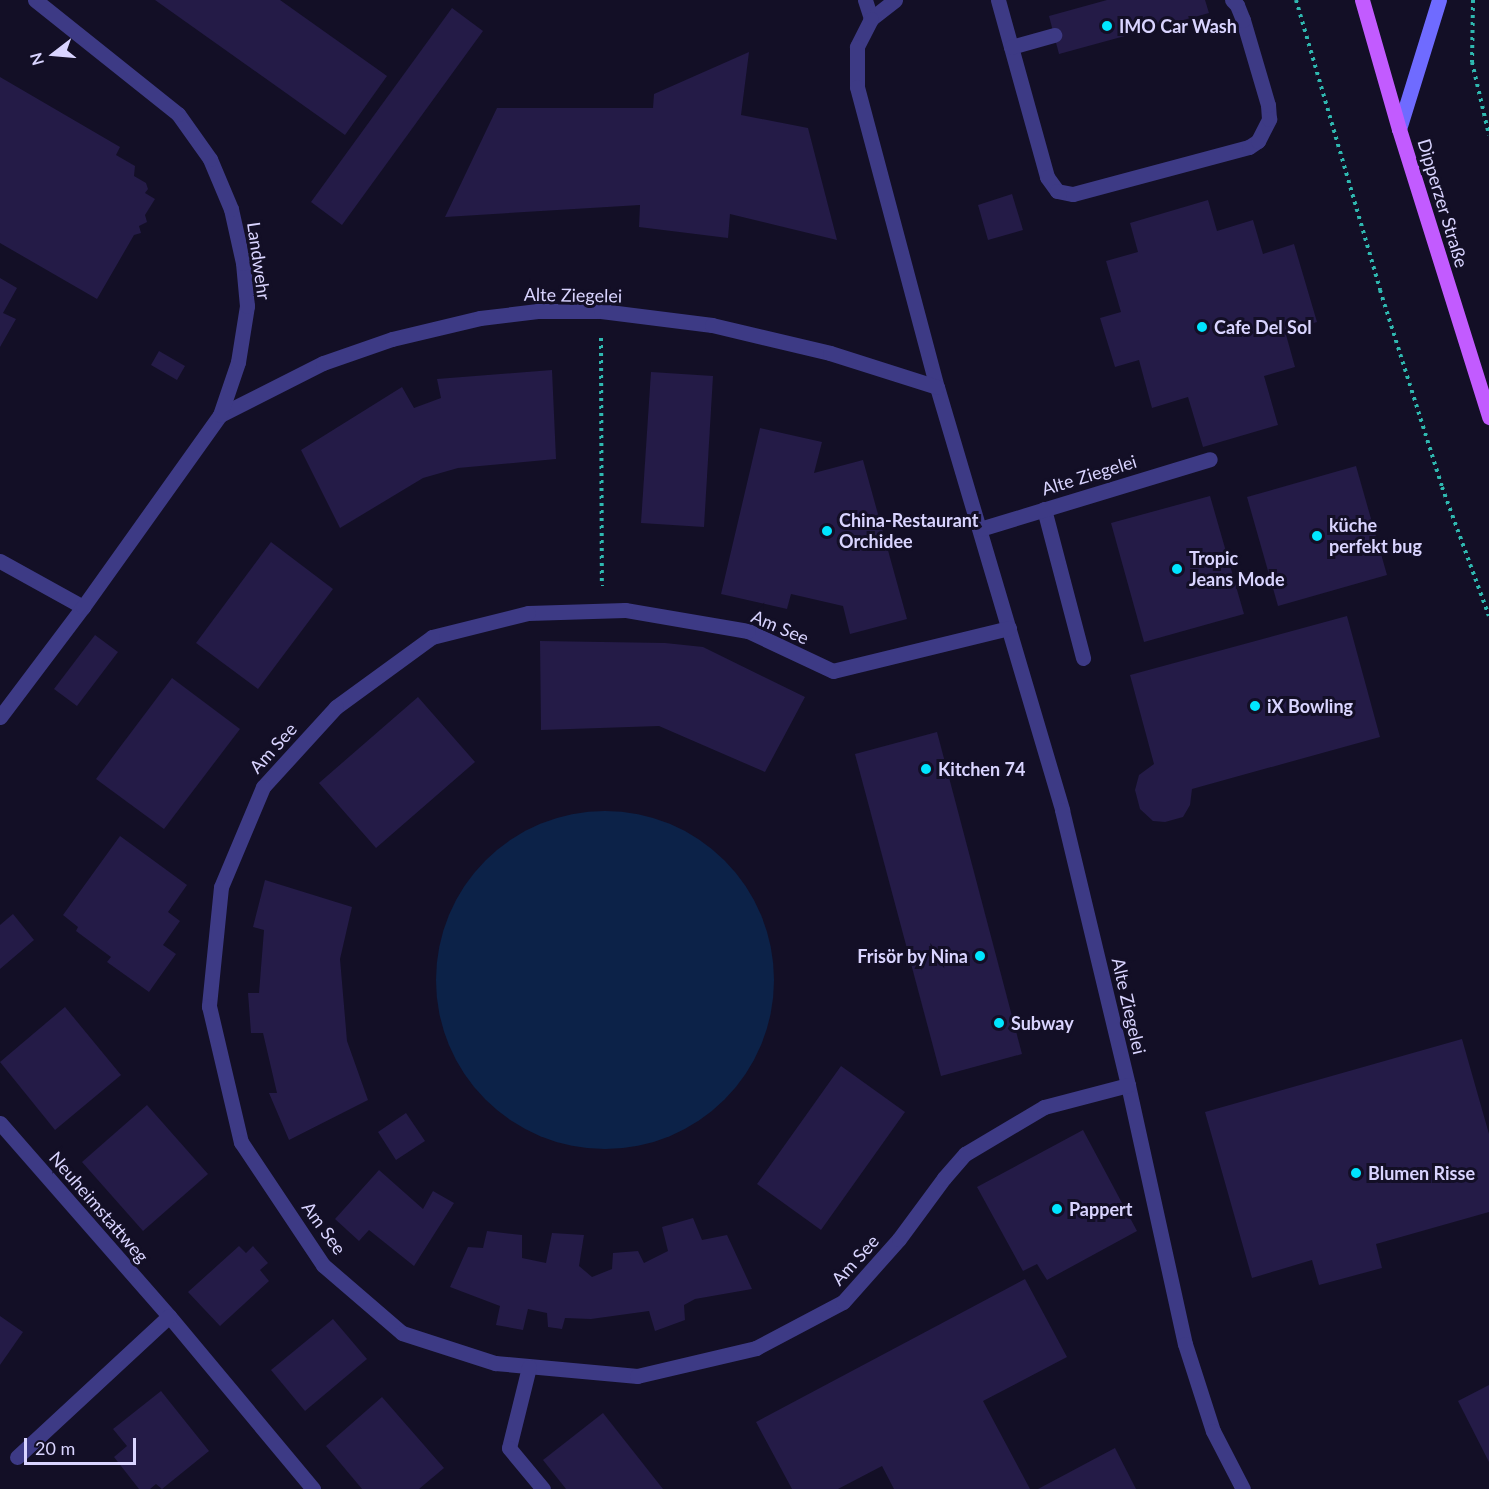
<!DOCTYPE html>
<meta charset="utf-8">
<style>
body{margin:0}
#map{position:relative;width:1489px;height:1489px;overflow:hidden;background:#130f26;font-family:Lato,sans-serif}
div>[style]{position:absolute}
.water>*{inset:0;background:#0c2248}
.round{border-radius:50%}
.building>*{inset:0;background:#241b47}
.path>*{height:4px;margin-top:-2px;transform-origin:0;background:repeating-linear-gradient(90deg,#2fb8b0 0 3px,transparent 0 7.5px)}
.service>*{height:15px;margin:-7.5px;padding:0 7.5px;transform-origin:7.5px;border-radius:7.5px;background:#3d3a85}
.minor>*{height:15px;margin:-7.5px;padding:0 7.5px;transform-origin:7.5px;border-radius:7.5px;background:#3d3a85}
.secondary>*{height:15px;margin:-7.5px;padding:0 7.5px;transform-origin:7.5px;border-radius:7.5px;background:#6f6bff}
.primary>*{height:15px;margin:-7.5px;padding:0 7.5px;transform-origin:7.5px;border-radius:7.5px;background:#c25bff}
.dots>*{width:16px;height:16px;translate:-50% -50%;box-sizing:border-box;border:3px solid #130f26;border-radius:50%}
span{translate:-50% -50%;white-space:nowrap;text-align:center;line-height:1.15;-webkit-text-stroke:6px #130f26;paint-order:stroke}
.poi-label{font-size:18px;color:#d9d4ff;font-weight:700}
.left{translate:0 -50%;text-align:left}
.right{translate:-100% -50%;text-align:right}
.street-label{font-size:18px;color:#d9d4ff}
.north{position:absolute;left:24px;top:24px;width:60px;height:60px;-webkit-text-stroke:4px #130f26;paint-order:stroke;rotate:254deg;font-size:16px;font-weight:700;line-height:24px;text-align:center;color:#d9d4ff}
.north::after{content:'';display:block;margin:auto;width:21px;height:27px;background:#d9d4ff;clip-path:polygon(50% 0,100% 100%,50% 72%,0 100%)}
.scale{position:absolute;left:24px;top:1438px;width:112px;height:27px;box-sizing:border-box;border:3px solid #d9d4ff;border-top:0;padding-left:8px;font-size:18px;line-height:21px;white-space:nowrap;color:#d9d4ff;-webkit-text-stroke:4px #130f26;paint-order:stroke}
</style>
<div id="map">
<div class="water">
<i class="round" style="left:436px;top:811px;width:338px;height:338px"></i>
</div>
<div class="building">
<i style="clip-path:polygon(155px 0,280px 0,387px 76px,345px 135px)"></i>
<i style="clip-path:polygon(1107px 0,1205px 0,1209px 13px,1059px 54px,1049px 16px)"></i>
<i style="clip-path:polygon(452px 8px,483px 31px,342px 225px,311px 202px)"></i>
<i style="clip-path:polygon(749px 52px,741px 115px,808px 128px,837px 240px,730px 214px,728px 238px,639px 227px,640px 205px,445px 217px,497px 108px,653px 108px,654px 94px)"></i>
<i style="clip-path:polygon(0 77px,120px 147px,116px 155px,135px 166px,134px 176px,146px 183px,148px 189px,145px 193px,155px 199px,145px 215px,147px 222px,139px 226px,141px 233px,134px 235px,97px 299px,0 243px)"></i>
<i style="clip-path:polygon(1012px 194px,1023px 230px,988px 240px,978px 205px)"></i>
<i style="clip-path:polygon(1208px 200px,1217px 231px,1253px 220px,1263px 254px,1294px 244px,1317px 322px,1285px 331px,1295px 367px,1264px 376px,1278px 425px,1203px 447px,1188px 397px,1152px 408px,1139px 360px,1115px 367px,1100px 318px,1121px 312px,1106px 261px,1138px 252px,1130px 223px)"></i>
<i style="clip-path:polygon(0 278px,17px 288px,3px 313px,16px 319px,0 347px)"></i>
<i style="clip-path:polygon(159px 351px,185px 366px,177px 380px,151px 365px)"></i>
<i style="clip-path:polygon(552px 370px,556px 459px,458px 468px,423px 478px,340px 528px,301px 450px,402px 387px,414px 408px,441px 398px,437px 379px)"></i>
<i style="clip-path:polygon(651px 372px,713px 376px,704px 527px,641px 523px)"></i>
<i style="clip-path:polygon(760px 428px,822px 442px,814px 473px,863px 460px,907px 619px,850px 634px,843px 606px,791px 594px,787px 609px,721px 594px)"></i>
<i style="clip-path:polygon(1356px 466px,1387px 575px,1278px 606px,1247px 497px)"></i>
<i style="clip-path:polygon(1210px 496px,1244px 614px,1144px 642px,1111px 523px)"></i>
<i style="clip-path:polygon(271px 542px,333px 589px,258px 689px,196px 643px)"></i>
<i style="clip-path:polygon(1347px 616px,1380px 737px,1192px 789px,1190px 805px,1183px 817px,1165px 822px,1153px 821px,1140px 809px,1135px 790px,1139px 775px,1154px 764px,1130px 675px)"></i>
<i style="clip-path:polygon(95px 635px,118px 652px,77px 706px,54px 689px)"></i>
<i style="clip-path:polygon(540px 641px,665px 643px,703px 647px,805px 697px,765px 772px,659px 726px,541px 730px)"></i>
<i style="clip-path:polygon(172px 678px,240px 729px,164px 829px,96px 779px)"></i>
<i style="clip-path:polygon(418px 697px,475px 762px,376px 848px,319px 783px)"></i>
<i style="clip-path:polygon(937px 732px,1022px 1054px,941px 1076px,855px 754px)"></i>
<i style="clip-path:polygon(120px 836px,187px 885px,168px 912px,180px 921px,163px 945px,176px 954px,149px 992px,107px 962px,111px 957px,76px 931px,78px 927px,63px 915px)"></i>
<i style="clip-path:polygon(265px 880px,352px 907px,340px 959px,347px 1041px,368px 1100px,289px 1140px,269px 1093px,277px 1093px,263px 1033px,251px 1033px,248px 993px,259px 993px,264px 930px,253px 927px)"></i>
<i style="clip-path:polygon(13px 914px,34px 940px,0 969px,0 925px)"></i>
<i style="clip-path:polygon(65px 1007px,121px 1075px,55px 1130px,0 1062px)"></i>
<i style="clip-path:polygon(1462px 1039px,1489px 1134px,1489px 1212px,1376px 1244px,1382px 1268px,1319px 1285px,1312px 1260px,1252px 1278px,1205px 1112px)"></i>
<i style="clip-path:polygon(841px 1066px,905px 1112px,821px 1230px,757px 1184px)"></i>
<i style="clip-path:polygon(147px 1105px,208px 1174px,143px 1231px,82px 1162px)"></i>
<i style="clip-path:polygon(406px 1113px,425px 1141px,396px 1160px,378px 1132px)"></i>
<i style="clip-path:polygon(1083px 1130px,1137px 1231px,1047px 1280px,1037px 1264px,1023px 1271px,977px 1187px)"></i>
<i style="clip-path:polygon(379px 1170px,423px 1209px,433px 1191px,454px 1203px,414px 1266px,369px 1230px,359px 1241px,335px 1219px)"></i>
<i style="clip-path:polygon(693px 1218px,702px 1240px,727px 1235px,752px 1289px,695px 1299px,684px 1305px,685px 1320px,655px 1331px,649px 1311px,591px 1319px,565px 1318px,562px 1329px,548px 1327px,547px 1313px,528px 1309px,523px 1330px,496px 1325px,500px 1306px,450px 1287px,468px 1247px,483px 1248px,487px 1231px,522px 1235px,522px 1258px,546px 1263px,552px 1233px,584px 1235px,579px 1266px,592px 1277px,612px 1269px,613px 1253px,638px 1251px,644px 1263px,668px 1251px,662px 1227px)"></i>
<i style="clip-path:polygon(239px 1246px,246px 1253px,253px 1246px,268px 1263px,260px 1270px,269px 1281px,220px 1326px,188px 1292px)"></i>
<i style="clip-path:polygon(1025px 1279px,1067px 1357px,983px 1401px,1030px 1489px,894px 1489px,882px 1466px,838px 1489px,792px 1489px,756px 1422px)"></i>
<i style="clip-path:polygon(0 1316px,23px 1332px,0 1365px)"></i>
<i style="clip-path:polygon(333px 1319px,367px 1359px,305px 1411px,271px 1370px)"></i>
<i style="clip-path:polygon(1489px 1385px,1489px 1462px,1458px 1401px)"></i>
<i style="clip-path:polygon(161px 1391px,209px 1451px,162px 1489px,156px 1484px,150px 1489px,139px 1489px,114px 1457px,127px 1446px,113px 1429px)"></i>
<i style="clip-path:polygon(382px 1397px,444px 1468px,419px 1489px,362px 1489px,326px 1446px)"></i>
<i style="clip-path:polygon(603px 1413px,663px 1489px,566px 1489px,543px 1460px)"></i>
<i style="clip-path:polygon(1115px 1448px,1136px 1489px,1038px 1489px)"></i>
</div>
<div class="path">
<i style="left:1296px;top:0;width:302px;rotate:73.8deg"></i>
<i style="left:1380px;top:290px;width:207px;rotate:72.5deg"></i>
<i style="left:1442px;top:487px;width:137px;rotate:70deg"></i>
<i style="left:1473px;top:0;width:62px;rotate:90.9deg"></i>
<i style="left:1472px;top:62px;width:75px;rotate:76.9deg"></i>
<i style="left:601px;top:338px;width:248px;rotate:89.8deg"></i>
</div>
<div class="service">
<i style="left:865px;top:0;width:20px;rotate:72deg"></i>
<i style="left:998px;top:0;width:184px;rotate:74.5deg"></i>
<i style="left:1047px;top:177px;width:17px;rotate:54deg"></i>
<i style="left:1057px;top:191px;width:16px;rotate:11deg"></i>
<i style="left:1073px;top:194px;width:182px;rotate:-15deg"></i>
<i style="left:1249px;top:147px;width:11px;rotate:-34deg"></i>
<i style="left:1258px;top:141px;width:25px;rotate:-63deg"></i>
<i style="left:1269px;top:119px;width:14px;rotate:-94deg"></i>
<i style="left:1268px;top:105px;width:89px;rotate:-106.4deg"></i>
<i style="left:1243px;top:20px;width:16px;rotate:-112deg"></i>
<i style="left:1237px;top:5px;width:7px;rotate:-135deg"></i>
<i style="left:1011px;top:47px;width:45px;rotate:-15.6deg"></i>
<i style="left:1044px;top:509px;width:154px;rotate:75.3deg"></i>
</div>
<div class="minor">
<i style="left:895px;top:0;width:31px;rotate:142deg"></i>
<i style="left:871px;top:19px;width:31px;rotate:117deg"></i>
<i style="left:857px;top:47px;width:40px;rotate:90deg"></i>
<i style="left:857px;top:87px;width:310px;rotate:75.1deg"></i>
<i style="left:937px;top:387px;width:441px;rotate:73.5deg"></i>
<i style="left:1062px;top:810px;width:283px;rotate:76.5deg"></i>
<i style="left:1128px;top:1085px;width:265px;rotate:77.6deg"></i>
<i style="left:1185px;top:1344px;width:91px;rotate:72.2deg"></i>
<i style="left:1213px;top:1431px;width:65px;rotate:62.7deg"></i>
<i style="left:220px;top:415px;width:115px;rotate:-26.8deg"></i>
<i style="left:323px;top:363px;width:73px;rotate:-19.2deg"></i>
<i style="left:392px;top:339px;width:90px;rotate:-13.4deg"></i>
<i style="left:480px;top:318px;width:58px;rotate:-6.9deg"></i>
<i style="left:538px;top:311px;width:63px"></i>
<i style="left:601px;top:311px;width:112px;rotate:7.2deg"></i>
<i style="left:712px;top:325px;width:121px;rotate:13.3deg"></i>
<i style="left:830px;top:353px;width:112px;rotate:17.6deg"></i>
<i style="left:980px;top:529px;width:240px;rotate:-16.9deg"></i>
<i style="left:0;top:561px;width:95px;rotate:29deg"></i>
<i style="left:1009px;top:628px;width:181px;rotate:166.3deg"></i>
<i style="left:833px;top:671px;width:94px;rotate:-154.8deg"></i>
<i style="left:748px;top:631px;width:125px;rotate:-170.3deg"></i>
<i style="left:625px;top:610px;width:97px;rotate:178.2deg"></i>
<i style="left:528px;top:613px;width:99px;rotate:166deg"></i>
<i style="left:432px;top:637px;width:119px;rotate:143.9deg"></i>
<i style="left:336px;top:707px;width:108px;rotate:132.4deg"></i>
<i style="left:263px;top:787px;width:108px;rotate:112.8deg"></i>
<i style="left:221px;top:887px;width:120px;rotate:95.8deg"></i>
<i style="left:209px;top:1006px;width:140px;rotate:76.8deg"></i>
<i style="left:241px;top:1142px;width:148px;rotate:56.3deg"></i>
<i style="left:323px;top:1265px;width:104px;rotate:40.7deg"></i>
<i style="left:402px;top:1333px;width:98px;rotate:17.9deg"></i>
<i style="left:495px;top:1363px;width:143px;rotate:5.2deg"></i>
<i style="left:637px;top:1376px;width:122px;rotate:-13.2deg"></i>
<i style="left:756px;top:1348px;width:98px;rotate:-27.9deg"></i>
<i style="left:843px;top:1302px;width:84px;rotate:-48.4deg"></i>
<i style="left:899px;top:1239px;width:76px;rotate:-53.6deg"></i>
<i style="left:944px;top:1178px;width:32px;rotate:-49deg"></i>
<i style="left:965px;top:1154px;width:92px;rotate:-30.7deg"></i>
<i style="left:1044px;top:1107px;width:87px;rotate:-14.7deg"></i>
<i style="left:0;top:717px;width:138px;rotate:-53deg"></i>
<i style="left:83px;top:607px;width:236px;rotate:-54.5deg"></i>
<i style="left:220px;top:415px;width:56px;rotate:-71.2deg"></i>
<i style="left:238px;top:362px;width:57px;rotate:-80.9deg"></i>
<i style="left:247px;top:306px;width:43px;rotate:-95.3deg"></i>
<i style="left:243px;top:263px;width:55px;rotate:-102.5deg"></i>
<i style="left:231px;top:209px;width:54px;rotate:-112.8deg"></i>
<i style="left:210px;top:159px;width:55px;rotate:-125.4deg"></i>
<i style="left:178px;top:114px;width:183px;rotate:-141.4deg"></i>
<i style="left:0;top:1123px;width:257px;rotate:48.8deg"></i>
<i style="left:169px;top:1316px;width:225px;rotate:50.2deg"></i>
<i style="left:529px;top:1367px;width:83px;rotate:103.9deg"></i>
<i style="left:509px;top:1448px;width:53px;rotate:50.3deg"></i>
<i style="left:17px;top:1457px;width:207px;rotate:-42.8deg"></i>
</div>
<div class="secondary">
<i style="left:1399px;top:129px;width:135px;rotate:-72.8deg"></i>
</div>
<div class="primary">
<i style="left:1362px;top:0;width:134px;rotate:74deg"></i>
<i style="left:1399px;top:129px;width:302px;rotate:72.6deg"></i>
</div>
<div class="dots">
<i style="left:1107px;top:26px;background:#00e5ff"></i>
<i style="left:1202px;top:327px;background:#00e5ff"></i>
<i style="left:827px;top:531px;background:#00e5ff"></i>
<i style="left:1317px;top:536px;background:#00e5ff"></i>
<i style="left:1177px;top:569px;background:#00e5ff"></i>
<i style="left:1255px;top:706px;background:#00e5ff"></i>
<i style="left:926px;top:769px;background:#00e5ff"></i>
<i style="left:980px;top:956px;background:#00e5ff"></i>
<i style="left:999px;top:1023px;background:#00e5ff"></i>
<i style="left:1356px;top:1173px;background:#00e5ff"></i>
<i style="left:1057px;top:1209px;background:#00e5ff"></i>
</div>
<div class="poi-label">
<span class="left" style="left:1119px;top:26px">IMO Car Wash</span>
<span class="left" style="left:1214px;top:327px">Cafe Del Sol</span>
<span class="left" style="left:839px;top:531px">China-Restaurant<br>Orchidee</span>
<span class="left" style="left:1329px;top:536px">küche<br>perfekt bug</span>
<span class="left" style="left:1189px;top:569px">Tropic<br>Jeans Mode</span>
<span class="left" style="left:1267px;top:706px">iX Bowling</span>
<span class="left" style="left:938px;top:769px">Kitchen 74</span>
<span class="right" style="left:968px;top:956px">Frisör by Nina</span>
<span class="left" style="left:1011px;top:1023px">Subway</span>
<span class="left" style="left:1368px;top:1173px">Blumen Risse</span>
<span class="left" style="left:1069px;top:1209px">Pappert</span>
</div>
<div class="street-label">
<span style="left:1443px;top:203px;rotate:73deg">Dipperzer Straße</span>
<span style="left:259px;top:261px;rotate:82deg">Landwehr</span>
<span style="left:573px;top:295px;rotate:1deg">Alte Ziegelei</span>
<span style="left:1089px;top:475px;rotate:-17deg">Alte Ziegelei</span>
<span style="left:780px;top:627px;rotate:23deg">Am See</span>
<span style="left:273px;top:748px;rotate:-48deg">Am See</span>
<span style="left:1129px;top:1006px;rotate:77deg">Alte Ziegelei</span>
<span style="left:99px;top:1207px;rotate:49deg">Neuheimstattweg</span>
<span style="left:324px;top:1228px;rotate:54deg">Am See</span>
<span style="left:855px;top:1260px;rotate:-48deg">Am See</span>
</div>
<div class="north">N</div>
<div class="scale">20 m</div>
</div>
